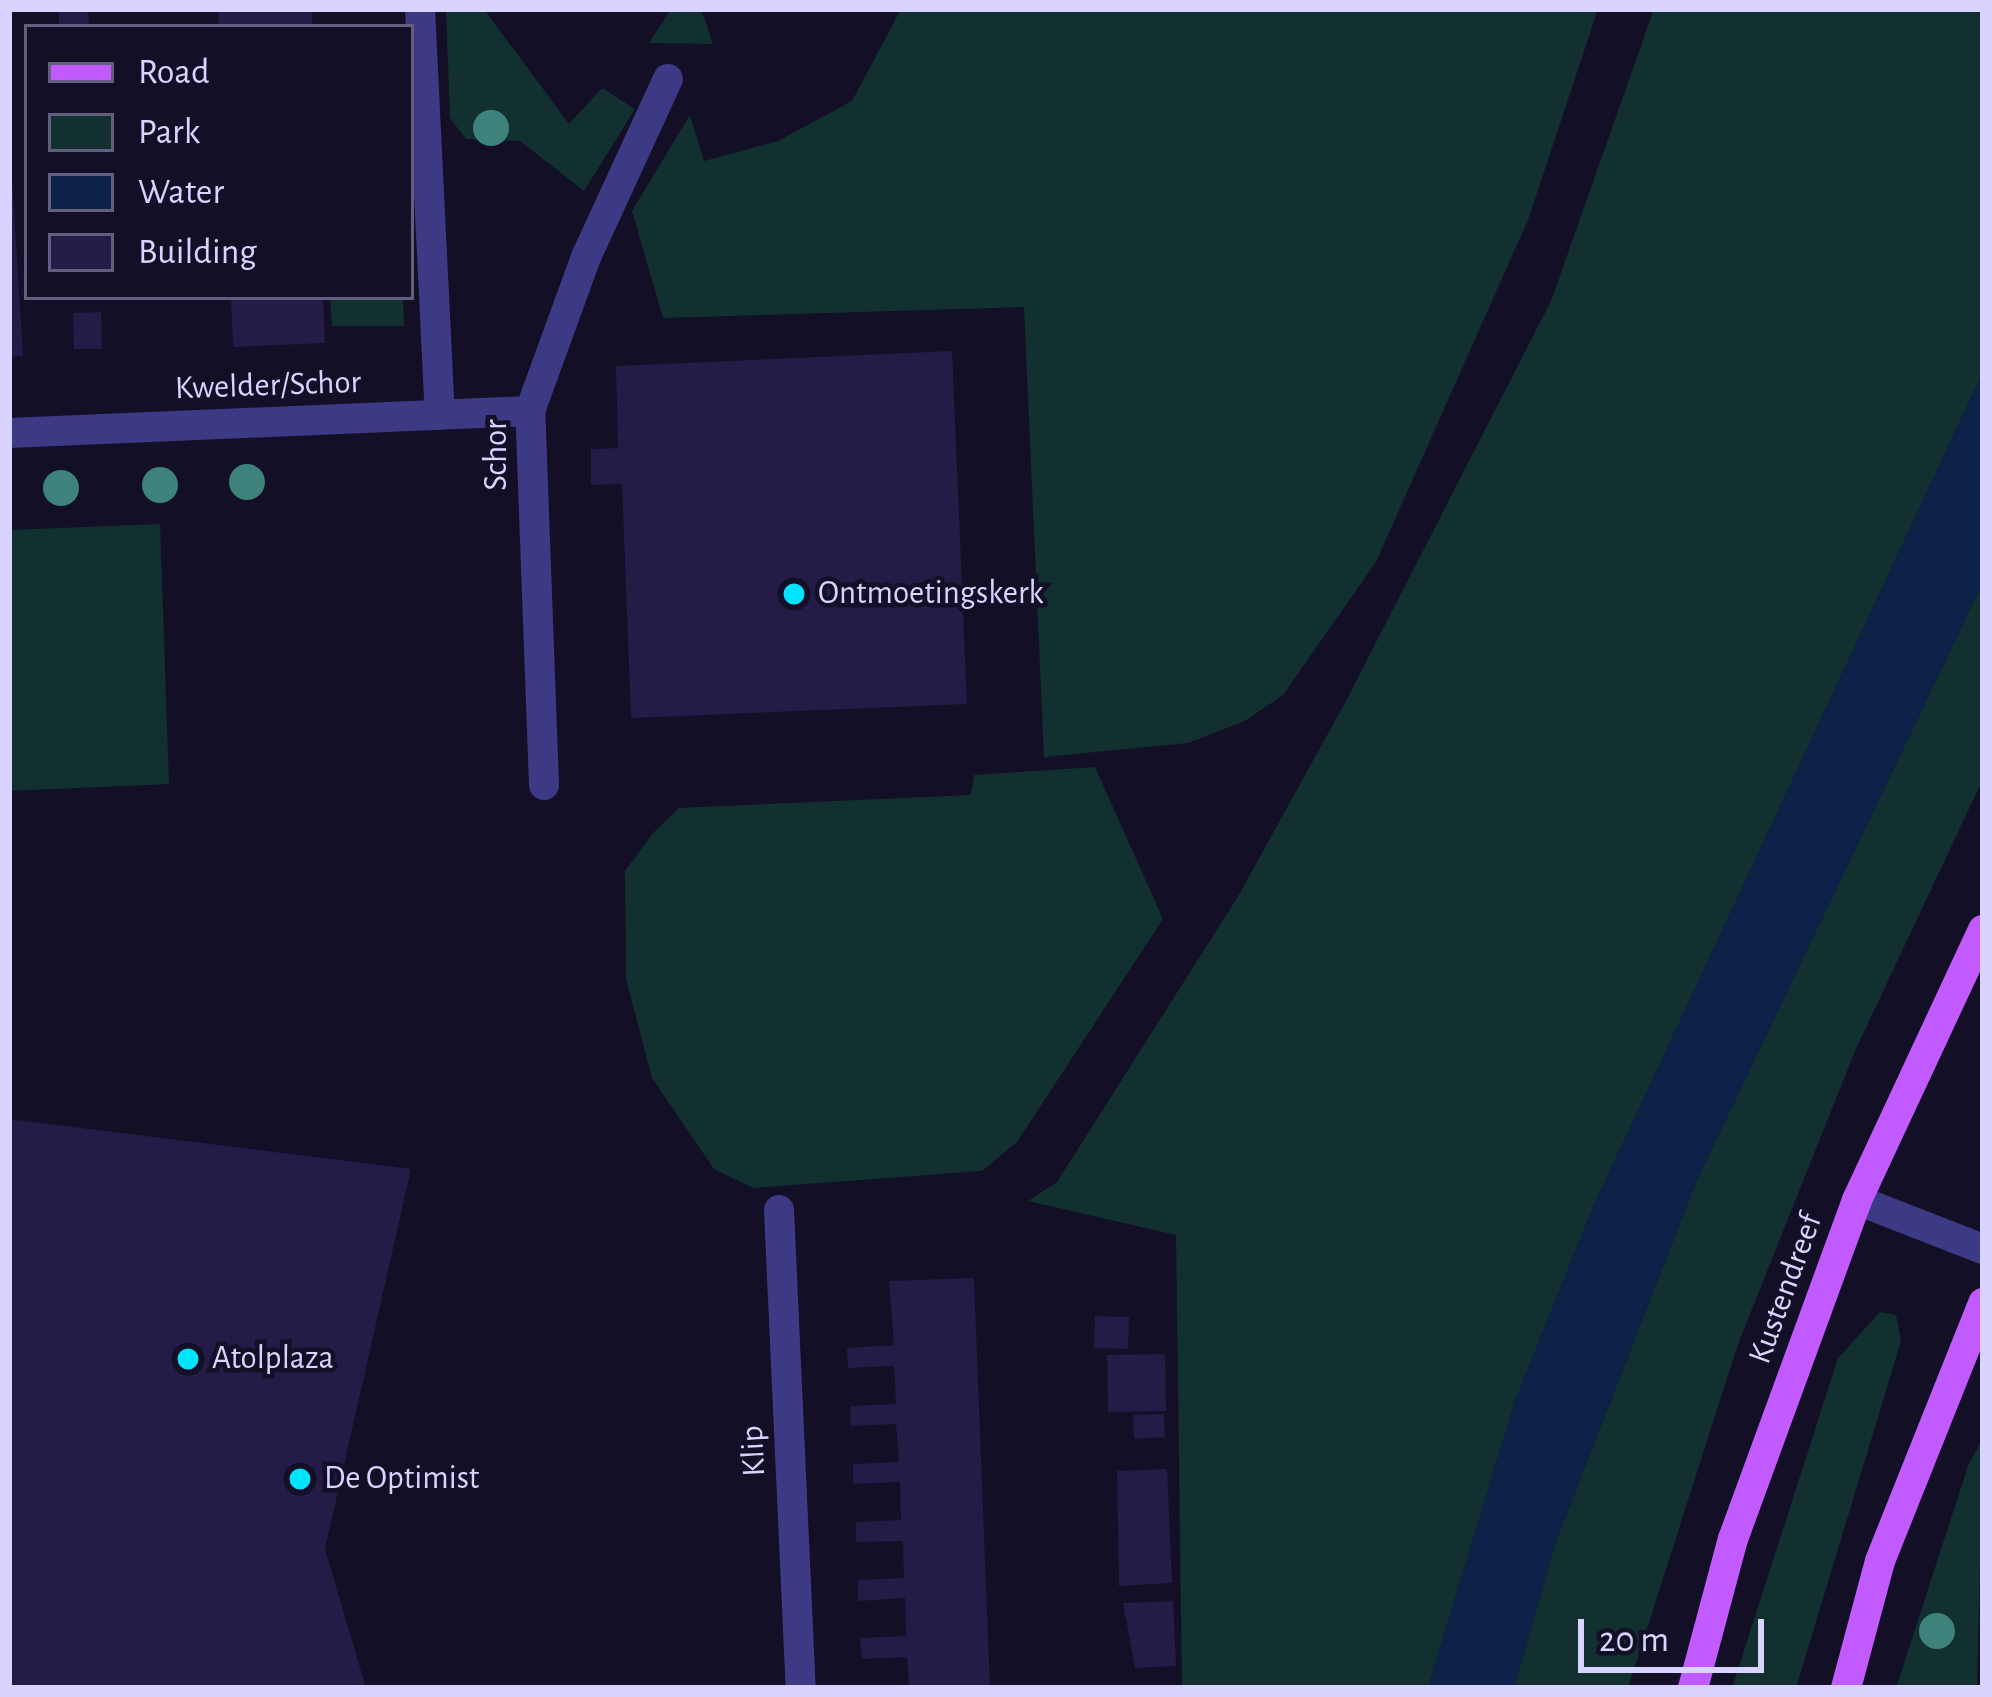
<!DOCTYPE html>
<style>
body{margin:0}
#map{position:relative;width:1992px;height:1697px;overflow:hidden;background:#130f26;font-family:"Alegreya Sans",sans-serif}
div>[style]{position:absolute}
.green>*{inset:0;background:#12302f}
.water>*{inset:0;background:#0c2248}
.building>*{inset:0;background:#241b47}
.minor>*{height:30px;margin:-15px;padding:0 15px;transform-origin:15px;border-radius:15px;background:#3d3a85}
.major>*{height:30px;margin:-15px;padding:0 15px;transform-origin:15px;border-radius:15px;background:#c25bff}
.trees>*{width:36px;height:36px;margin:-18px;border-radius:50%;background:#3d827b}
.dots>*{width:33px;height:33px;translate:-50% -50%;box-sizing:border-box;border:6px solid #130f26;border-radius:50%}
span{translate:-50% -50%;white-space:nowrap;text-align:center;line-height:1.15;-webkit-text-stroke:9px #130f26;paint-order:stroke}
.street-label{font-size:33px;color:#d9d4ff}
.poi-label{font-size:33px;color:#d9d4ff}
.left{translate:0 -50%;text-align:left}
.frame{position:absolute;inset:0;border:12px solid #d9d4ff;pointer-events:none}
.legend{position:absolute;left:24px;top:24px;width:390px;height:276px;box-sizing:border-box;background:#130f26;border:3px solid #625e7d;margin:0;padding:15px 21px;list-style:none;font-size:36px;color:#d9d4ff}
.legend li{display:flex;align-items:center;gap:24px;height:60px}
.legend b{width:60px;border:3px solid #625e7d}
.scale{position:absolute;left:1578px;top:1619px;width:186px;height:54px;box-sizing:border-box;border:6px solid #d9d4ff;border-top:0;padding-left:15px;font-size:36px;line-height:42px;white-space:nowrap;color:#d9d4ff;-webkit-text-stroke:9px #130f26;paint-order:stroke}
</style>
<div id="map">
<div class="green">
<i style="clip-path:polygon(446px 9px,484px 9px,569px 124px,602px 88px,635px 109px,584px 191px,520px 141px,466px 139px,450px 118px)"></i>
<i style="clip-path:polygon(671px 9px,701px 9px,713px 44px,649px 43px)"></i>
<i style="clip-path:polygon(901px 9px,1598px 9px,1528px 220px,1376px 562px,1283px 695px,1245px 721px,1188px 743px,1044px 757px,1024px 307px,663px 318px,632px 211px,690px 115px,704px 161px,778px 141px,852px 101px)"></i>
<i style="clip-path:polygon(1654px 9px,1983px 9px,1983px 372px,1594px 1205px,1515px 1401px,1428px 1688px,1182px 1688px,1176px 1235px,1028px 1201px,1057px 1182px,1237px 898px,1346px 701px,1551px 301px)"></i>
<i style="clip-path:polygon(330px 297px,403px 297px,404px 326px,332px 326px)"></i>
<i style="clip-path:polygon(160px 524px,169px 784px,9px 791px,9px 530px)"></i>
<i style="clip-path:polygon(1983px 582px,1983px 779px,1855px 1051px,1738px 1344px,1628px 1688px,1514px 1688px,1556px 1541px,1696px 1182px)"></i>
<i style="clip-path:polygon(1095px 767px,1163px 919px,1017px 1142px,982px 1171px,753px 1188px,714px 1169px,652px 1078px,626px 979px,625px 871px,654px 832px,679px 808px,971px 795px,974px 775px)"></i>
<i style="clip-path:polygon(1880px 1312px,1896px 1315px,1901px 1341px,1796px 1688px,1732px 1688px,1838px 1358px)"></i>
<i style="clip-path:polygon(1983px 1438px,1977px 1688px,1896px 1688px,1968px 1466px)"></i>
</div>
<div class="water">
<i style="clip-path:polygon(1983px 372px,1983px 582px,1696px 1182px,1556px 1541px,1514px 1688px,1428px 1688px,1515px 1401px,1594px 1205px)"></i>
</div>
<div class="building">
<i style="clip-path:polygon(218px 9px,312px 9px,312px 27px,219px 27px)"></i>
<i style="clip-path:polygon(88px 10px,89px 27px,59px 27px,59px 12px)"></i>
<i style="clip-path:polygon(9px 126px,23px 356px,9px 357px)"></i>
<i style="clip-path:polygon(231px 297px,323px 297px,325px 343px,233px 347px)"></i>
<i style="clip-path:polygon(101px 312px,102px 349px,74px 349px,73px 313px)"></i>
<i style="clip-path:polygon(952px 351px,967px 704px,631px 718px,622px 484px,591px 485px,591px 449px,618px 448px,616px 366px)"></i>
<i style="clip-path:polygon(9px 1119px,411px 1169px,325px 1549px,366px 1688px,9px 1688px)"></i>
<i style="clip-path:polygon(974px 1278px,990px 1688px,909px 1688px,907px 1657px,862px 1659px,860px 1638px,906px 1636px,905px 1598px,858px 1601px,858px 1580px,904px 1578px,903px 1541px,856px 1542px,856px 1522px,901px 1520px,900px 1482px,853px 1484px,853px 1464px,899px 1462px,896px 1424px,851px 1426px,850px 1406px,896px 1404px,894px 1366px,848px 1368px,847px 1348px,894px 1345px,889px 1281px)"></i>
<i style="clip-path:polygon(1095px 1316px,1129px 1317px,1128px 1349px,1094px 1348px)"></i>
<i style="clip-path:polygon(1165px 1354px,1166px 1411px,1108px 1412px,1107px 1355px)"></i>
<i style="clip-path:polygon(1164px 1414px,1165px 1437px,1134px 1439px,1133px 1415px)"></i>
<i style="clip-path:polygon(1167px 1469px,1172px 1583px,1119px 1586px,1117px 1471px)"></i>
<i style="clip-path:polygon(1173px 1601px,1176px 1666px,1135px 1668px,1123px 1603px)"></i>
</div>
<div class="minor">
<i style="left:420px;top:9px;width:406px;rotate:87.2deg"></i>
<i style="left:9px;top:433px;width:521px;rotate:-2.42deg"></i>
<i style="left:544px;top:785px;width:374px;rotate:-92.1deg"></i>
<i style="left:530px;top:411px;width:164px;rotate:-70deg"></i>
<i style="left:586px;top:257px;width:196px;rotate:-65.3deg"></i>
<i style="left:1857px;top:1200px;width:135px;rotate:21.3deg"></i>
<i style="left:779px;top:1210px;width:479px;rotate:87.4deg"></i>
</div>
<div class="major">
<i style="left:1693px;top:1688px;width:154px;rotate:-75deg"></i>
<i style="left:1733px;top:1539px;width:361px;rotate:-69.9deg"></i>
<i style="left:1857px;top:1200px;width:298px;rotate:-65deg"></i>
<i style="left:1846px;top:1688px;width:131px;rotate:-75deg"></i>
<i style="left:1880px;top:1561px;width:278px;rotate:-68.2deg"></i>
</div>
<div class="trees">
<i style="left:491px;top:128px"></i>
<i style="left:247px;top:482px"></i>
<i style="left:160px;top:485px"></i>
<i style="left:61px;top:488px"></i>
<i style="left:1937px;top:1631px"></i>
</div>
<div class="dots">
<i style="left:794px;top:594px;background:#00e5ff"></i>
<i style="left:188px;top:1359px;background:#00e5ff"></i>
<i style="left:300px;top:1479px;background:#00e5ff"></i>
</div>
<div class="street-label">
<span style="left:268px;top:386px;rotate:-2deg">Kwelder/Schor</span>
<span style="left:497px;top:455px;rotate:-90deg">Schor</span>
<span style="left:1786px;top:1289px;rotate:-70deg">Kustendreef</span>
<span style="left:754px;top:1451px;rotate:-93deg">Klip</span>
</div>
<div class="poi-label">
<span class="left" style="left:818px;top:594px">Ontmoetingskerk</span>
<span class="left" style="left:212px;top:1359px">Atolplaza</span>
<span class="left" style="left:324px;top:1479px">De Optimist</span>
</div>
<div class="frame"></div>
<ul class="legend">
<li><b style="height:15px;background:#c25bff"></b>Road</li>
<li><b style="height:33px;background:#12302f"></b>Park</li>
<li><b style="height:33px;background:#0c2248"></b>Water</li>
<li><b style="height:33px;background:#241b47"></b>Building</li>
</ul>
<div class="scale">20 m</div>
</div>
